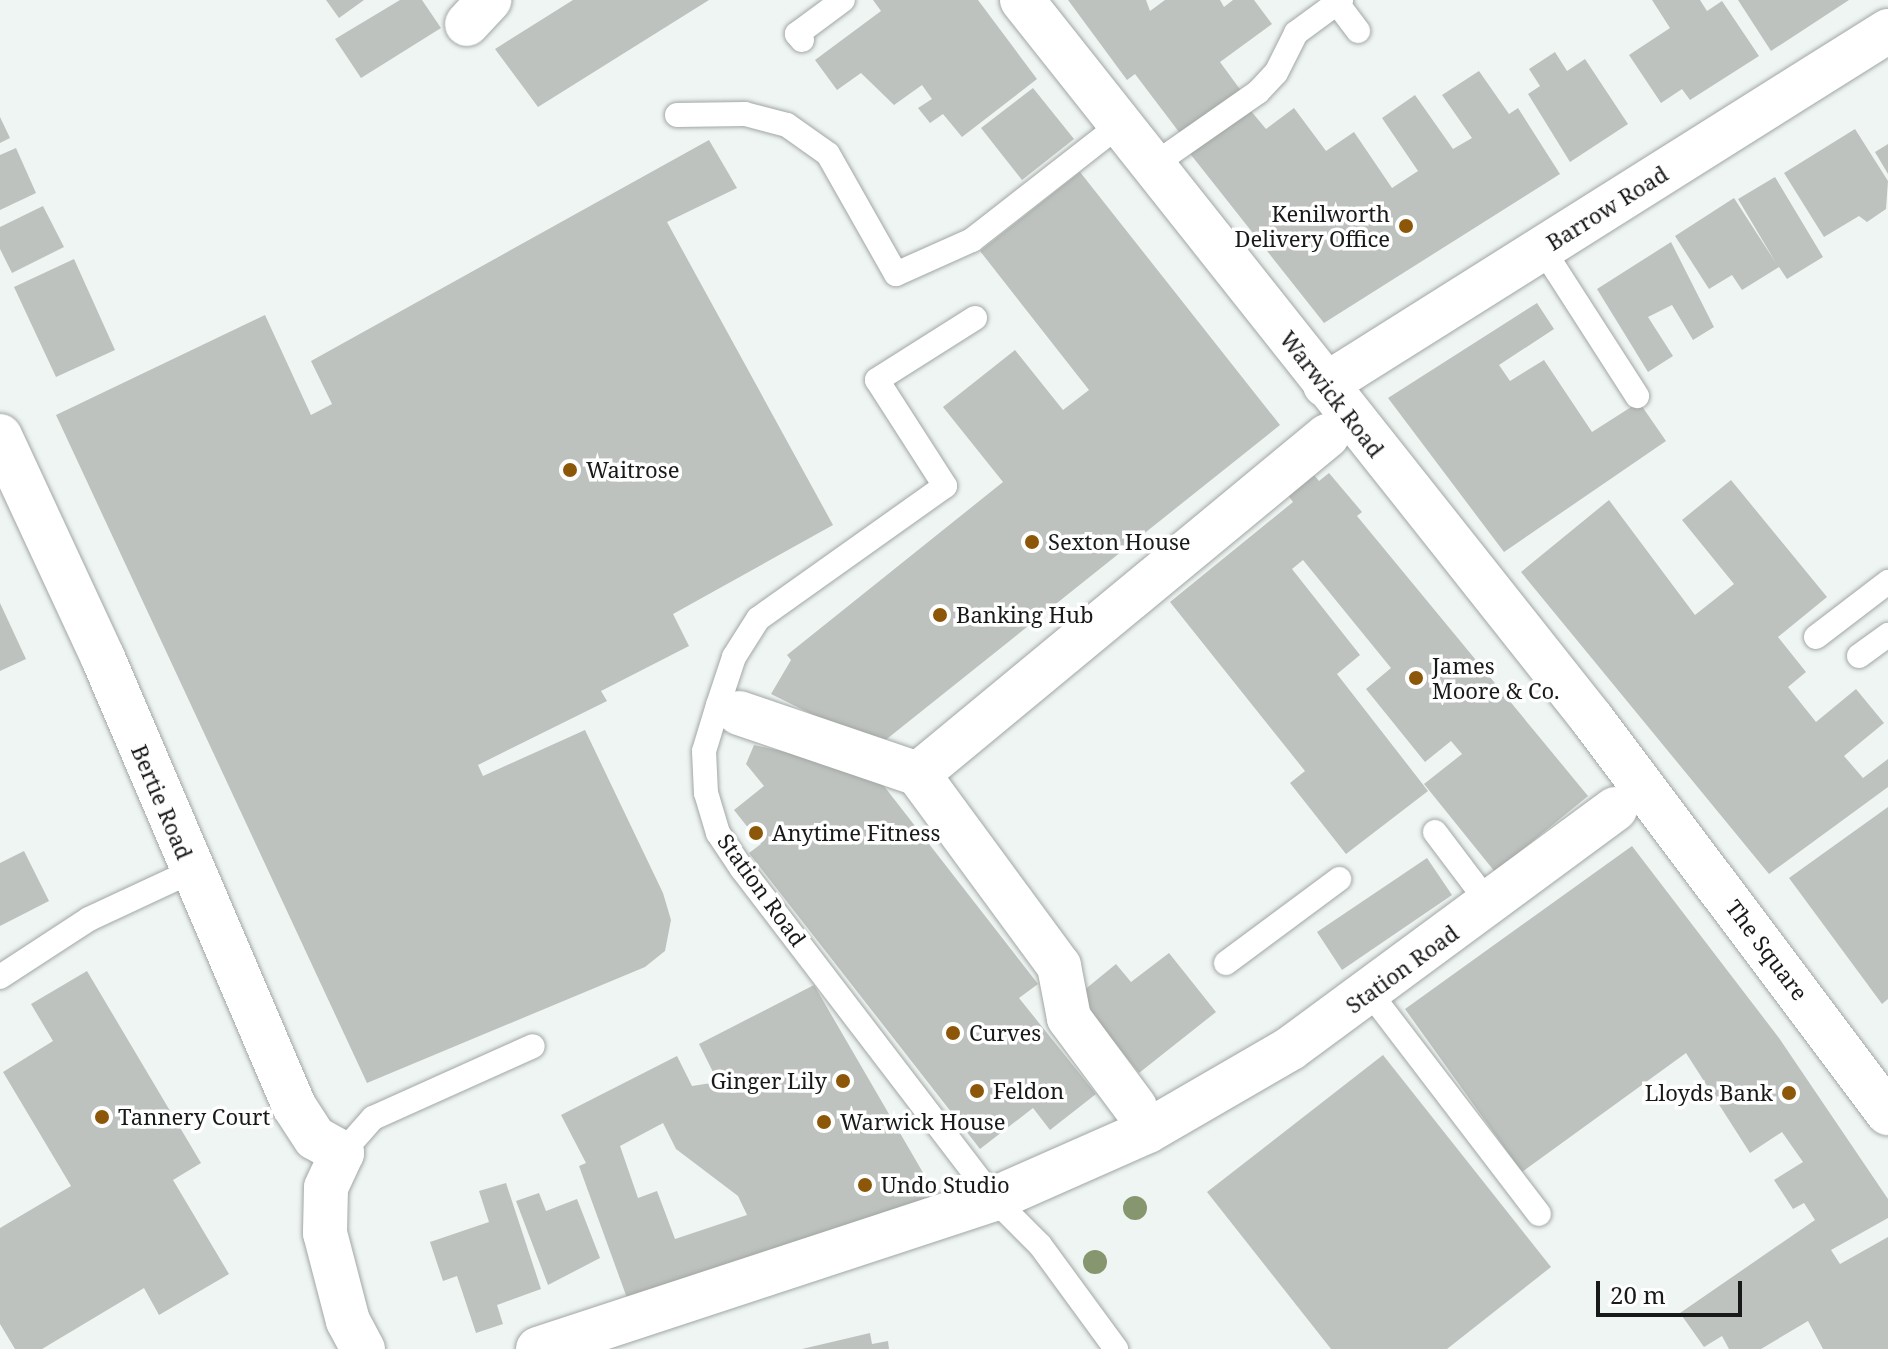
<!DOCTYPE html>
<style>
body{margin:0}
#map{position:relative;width:1888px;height:1349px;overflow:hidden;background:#eff5f2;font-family:"Noto Serif",serif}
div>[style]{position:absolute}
.building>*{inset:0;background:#bec2be}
.roads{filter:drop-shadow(0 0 2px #a1a7a4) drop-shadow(0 0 2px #a1a7a4)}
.lane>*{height:24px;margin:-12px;padding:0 12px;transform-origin:12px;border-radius:12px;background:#fff}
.street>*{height:44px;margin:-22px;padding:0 22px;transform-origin:22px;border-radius:22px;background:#fff}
.secondary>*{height:44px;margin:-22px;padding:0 22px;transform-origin:22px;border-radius:22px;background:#fff}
.trees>*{width:24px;height:24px;margin:-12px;border-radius:50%;background:#86966e}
.dots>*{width:22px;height:22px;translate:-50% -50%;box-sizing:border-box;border:4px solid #fff;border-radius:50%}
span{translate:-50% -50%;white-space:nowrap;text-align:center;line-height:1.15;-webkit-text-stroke:7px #fff;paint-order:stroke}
.street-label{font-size:22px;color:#181a19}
.poi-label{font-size:22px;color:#181a19}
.right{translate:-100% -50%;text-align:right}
.left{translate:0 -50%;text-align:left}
.scale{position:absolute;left:1596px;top:1281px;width:146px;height:36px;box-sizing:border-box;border:4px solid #181a19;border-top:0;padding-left:10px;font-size:24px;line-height:28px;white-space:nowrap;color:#181a19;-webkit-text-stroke:6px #fff;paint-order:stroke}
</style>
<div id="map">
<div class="building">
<i style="clip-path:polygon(326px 0,364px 0,339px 18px)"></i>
<i style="clip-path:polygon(400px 0,422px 0,441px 28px,361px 78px,335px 39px)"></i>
<i style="clip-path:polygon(573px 0,709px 0,538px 107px,495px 49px)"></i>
<i style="clip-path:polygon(873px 0,978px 0,1037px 79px,962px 137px,943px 114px,930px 123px,918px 108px,932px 99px,922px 85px,894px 105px,861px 73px,837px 90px,815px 60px,881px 11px)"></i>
<i style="clip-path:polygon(1068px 0,1146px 0,1150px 11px,1165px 0,1220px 0,1224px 7px,1233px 0,1254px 0,1272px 24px,1220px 62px,1242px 92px,1182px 136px,1135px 74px,1127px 80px)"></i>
<i style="clip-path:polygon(1652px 0,1700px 0,1707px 11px,1722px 1px,1759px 56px,1690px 100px,1682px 89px,1661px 103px,1629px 55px,1670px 28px)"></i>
<i style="clip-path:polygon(1738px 0,1849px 0,1771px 51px)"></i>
<i style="clip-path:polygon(1555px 52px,1567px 71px,1585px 59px,1628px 124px,1570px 162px,1528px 94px,1540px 86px,1529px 69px)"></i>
<i style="clip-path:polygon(1479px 71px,1509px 114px,1518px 108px,1560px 174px,1324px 323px,1188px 151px,1246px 105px,1266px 129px,1294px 108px,1326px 151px,1354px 132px,1392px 188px,1418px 171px,1382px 118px,1415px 95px,1453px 149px,1472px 138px,1442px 95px)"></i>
<i style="clip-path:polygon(1033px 88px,1074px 139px,1022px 180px,981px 128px)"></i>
<i style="clip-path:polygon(0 117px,10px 138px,0 143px)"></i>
<i style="clip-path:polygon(1855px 129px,1888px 181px,1886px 209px,1867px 222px,1859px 216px,1824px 237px,1784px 173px)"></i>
<i style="clip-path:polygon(709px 140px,737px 188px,667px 222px,833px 525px,673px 614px,689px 646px,601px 691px,607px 701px,478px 765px,483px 776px,585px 730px,663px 893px,671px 920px,665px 951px,645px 967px,367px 1083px,56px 415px,265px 315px,311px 415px,332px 404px,311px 361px)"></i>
<i style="clip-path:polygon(1888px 144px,1888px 174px,1875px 152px)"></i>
<i style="clip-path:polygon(16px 148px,36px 193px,0 210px,0 155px)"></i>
<i style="clip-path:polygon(1080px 172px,1280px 425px,868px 754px,848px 732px,771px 694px,791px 660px,787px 655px,1003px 482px,943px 407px,1015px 350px,1063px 410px,1089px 390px,980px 251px)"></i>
<i style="clip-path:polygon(1775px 177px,1823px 257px,1787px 279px,1779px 267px,1742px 290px,1732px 275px,1709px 289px,1675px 236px,1734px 198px,1776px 263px,1738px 199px)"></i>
<i style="clip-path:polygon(43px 206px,64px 247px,12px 273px,0 249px,0 227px)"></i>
<i style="clip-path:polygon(1671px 242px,1714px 327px,1693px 340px,1672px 305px,1648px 317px,1673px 356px,1648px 372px,1597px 289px)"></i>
<i style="clip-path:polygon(74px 259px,115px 350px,56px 377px,14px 287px)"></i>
<i style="clip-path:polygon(1537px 303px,1554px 329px,1499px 365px,1510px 381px,1544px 360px,1592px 432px,1639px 402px,1666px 441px,1504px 552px,1388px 398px)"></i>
<i style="clip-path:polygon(1329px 473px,1362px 512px,1357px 516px,1588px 796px,1495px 872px,1424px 784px,1462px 754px,1451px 741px,1425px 762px,1366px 689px,1391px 668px,1303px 560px,1292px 569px,1360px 655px,1337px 674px,1428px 791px,1346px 854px,1290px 783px,1305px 771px,1170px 602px,1293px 502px,1287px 494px,1313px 474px,1319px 481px)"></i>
<i style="clip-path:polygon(1731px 480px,1827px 597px,1778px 637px,1806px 672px,1788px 687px,1816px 722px,1856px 689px,1884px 723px,1844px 756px,1863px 778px,1888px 759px,1888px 787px,1769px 874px,1521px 572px,1609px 500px,1695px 615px,1734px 584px,1682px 520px)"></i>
<i style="clip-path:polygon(0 603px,26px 659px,0 671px)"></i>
<i style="clip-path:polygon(754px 745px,858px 768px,866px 763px,1038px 984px,1019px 998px,1096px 1094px,1050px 1130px,1033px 1108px,980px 1149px,749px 853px,761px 844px,734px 810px,764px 786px,746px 764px)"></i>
<i style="clip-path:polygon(1888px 807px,1888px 999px,1882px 1004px,1789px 878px)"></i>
<i style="clip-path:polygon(1632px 846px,1779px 1038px,1888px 1199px,1888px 1218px,1831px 1250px,1840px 1264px,1888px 1237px,1888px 1349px,1823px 1349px,1808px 1321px,1761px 1349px,1729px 1349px,1722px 1336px,1704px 1347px,1680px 1313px,1815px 1220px,1804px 1203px,1793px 1209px,1774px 1180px,1803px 1162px,1782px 1132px,1750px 1153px,1686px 1053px,1522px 1172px,1405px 1009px)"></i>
<i style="clip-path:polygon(24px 851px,49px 901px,0 926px,0 863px)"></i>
<i style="clip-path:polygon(1427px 858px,1452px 895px,1342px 970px,1317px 932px)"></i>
<i style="clip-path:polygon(1169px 953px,1216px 1012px,1139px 1073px,1077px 996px,1116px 964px,1131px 982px)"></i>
<i style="clip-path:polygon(87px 971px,201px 1163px,173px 1180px,229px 1274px,159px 1315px,144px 1288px,42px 1349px,15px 1349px,0 1324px,0 1228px,71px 1186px,3px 1072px,53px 1041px,31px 1004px)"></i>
<i style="clip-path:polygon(evenodd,814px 985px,936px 1195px,627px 1298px,579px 1166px,586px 1163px,561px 1115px,677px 1056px,692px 1086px,718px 1082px,699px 1044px,814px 985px,663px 1123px,676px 1149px,738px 1196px,747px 1215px,675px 1239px,657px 1191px,638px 1198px,620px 1146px,663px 1123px)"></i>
<i style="clip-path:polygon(1383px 1055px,1551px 1267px,1447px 1349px,1331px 1349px,1207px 1192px)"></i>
<i style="clip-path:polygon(506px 1183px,541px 1289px,497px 1305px,503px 1324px,476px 1333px,457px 1276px,443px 1281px,430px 1242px,489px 1222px,479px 1191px)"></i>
<i style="clip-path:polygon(539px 1193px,546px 1211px,577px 1199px,600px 1258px,548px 1285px,516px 1201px)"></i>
<i style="clip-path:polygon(870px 1333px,872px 1344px,888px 1341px,889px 1349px,802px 1349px)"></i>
</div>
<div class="roads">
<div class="lane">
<i style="left:1337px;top:3px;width:35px;rotate:53deg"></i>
<i style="left:802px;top:40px;width:8px;rotate:-130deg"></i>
<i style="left:797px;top:34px;width:57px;rotate:-36.5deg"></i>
<i style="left:677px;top:115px;width:68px;rotate:-0.8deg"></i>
<i style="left:745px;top:114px;width:43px;rotate:14.7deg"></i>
<i style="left:787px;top:125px;width:50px;rotate:35.3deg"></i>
<i style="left:828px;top:154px;width:138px;rotate:60.5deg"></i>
<i style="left:896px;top:274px;width:83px;rotate:-24.1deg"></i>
<i style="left:972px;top:240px;width:187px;rotate:-38deg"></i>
<i style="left:1152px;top:166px;width:129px;rotate:-34.9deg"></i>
<i style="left:1258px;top:92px;width:26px;rotate:-47deg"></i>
<i style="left:1276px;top:73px;width:45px;rotate:-63.4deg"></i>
<i style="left:1296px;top:33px;width:56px;rotate:-36.3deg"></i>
<i style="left:1542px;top:248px;width:176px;rotate:57.3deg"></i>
<i style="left:975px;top:318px;width:116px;rotate:147.7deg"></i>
<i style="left:877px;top:380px;width:126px;rotate:57.3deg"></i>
<i style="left:945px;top:486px;width:229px;rotate:144.6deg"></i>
<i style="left:758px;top:619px;width:45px;rotate:122.3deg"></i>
<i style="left:734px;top:657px;width:51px;rotate:108.4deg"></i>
<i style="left:718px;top:705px;width:48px;rotate:106.9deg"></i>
<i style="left:704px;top:751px;width:42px;rotate:87.3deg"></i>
<i style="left:706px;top:793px;width:42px;rotate:73.3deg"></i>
<i style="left:718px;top:833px;width:43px;rotate:56.3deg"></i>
<i style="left:742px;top:869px;width:415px;rotate:52.6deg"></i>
<i style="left:994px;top:1199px;width:65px;rotate:45deg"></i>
<i style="left:1040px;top:1245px;width:129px;rotate:53.8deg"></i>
<i style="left:1816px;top:637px;width:91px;rotate:-37.4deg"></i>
<i style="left:1859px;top:656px;width:36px;rotate:-36deg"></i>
<i style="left:1435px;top:832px;width:91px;rotate:53deg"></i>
<i style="left:1226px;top:963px;width:141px;rotate:-36.6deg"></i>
<i style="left:0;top:977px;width:106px;rotate:-33.1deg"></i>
<i style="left:89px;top:919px;width:114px;rotate:-25deg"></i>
<i style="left:1370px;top:993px;width:278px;rotate:52.6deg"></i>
<i style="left:342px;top:1153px;width:47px;rotate:-48.5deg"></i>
<i style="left:373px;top:1118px;width:175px;rotate:-24.2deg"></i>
</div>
<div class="street">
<i style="left:467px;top:24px;width:33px;rotate:-47deg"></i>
<i style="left:1325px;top:385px;width:665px;rotate:-32.16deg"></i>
<i style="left:0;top:436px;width:245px;rotate:65.1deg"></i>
<i style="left:103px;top:658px;width:487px;rotate:66.9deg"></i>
<i style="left:294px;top:1106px;width:38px;rotate:57deg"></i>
<i style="left:315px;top:1138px;width:31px;rotate:29deg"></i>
<i style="left:342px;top:1153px;width:38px;rotate:115deg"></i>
<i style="left:326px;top:1188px;width:45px;rotate:91.3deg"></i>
<i style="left:325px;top:1233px;width:91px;rotate:75.4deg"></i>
<i style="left:348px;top:1321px;width:32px;rotate:62deg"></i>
<i style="left:739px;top:713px;width:189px;rotate:18.8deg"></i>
<i style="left:1135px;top:1107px;width:111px;rotate:-126.6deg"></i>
<i style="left:1069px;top:1018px;width:53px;rotate:-100.9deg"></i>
<i style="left:1059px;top:966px;width:238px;rotate:-126.3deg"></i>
<i style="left:918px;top:774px;width:531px;rotate:-39.57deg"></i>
<i style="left:538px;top:1349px;width:480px;rotate:-18.2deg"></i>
<i style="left:994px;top:1199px;width:168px;rotate:-23.8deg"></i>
<i style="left:1148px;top:1131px;width:165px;rotate:-30.1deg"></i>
<i style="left:1291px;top:1048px;width:403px;rotate:-36.4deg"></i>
</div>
<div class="secondary">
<i style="left:1022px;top:0;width:918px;rotate:51.59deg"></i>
<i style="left:1592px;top:719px;width:493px;rotate:53.1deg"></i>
</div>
</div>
<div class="trees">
<i style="left:1135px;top:1208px"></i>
<i style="left:1095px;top:1262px"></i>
</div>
<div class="dots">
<i style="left:1406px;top:226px;background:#8d570a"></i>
<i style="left:570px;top:470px;background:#8d570a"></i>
<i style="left:1032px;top:542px;background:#8d570a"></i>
<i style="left:940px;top:615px;background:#8d570a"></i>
<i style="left:1416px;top:678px;background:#8d570a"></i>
<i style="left:756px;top:833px;background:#8d570a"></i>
<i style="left:953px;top:1033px;background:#8d570a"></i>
<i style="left:843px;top:1081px;background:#8d570a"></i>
<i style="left:977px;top:1091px;background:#8d570a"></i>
<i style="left:1789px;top:1093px;background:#8d570a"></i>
<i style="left:102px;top:1117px;background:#8d570a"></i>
<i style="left:824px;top:1122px;background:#8d570a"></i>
<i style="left:865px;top:1185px;background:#8d570a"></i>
</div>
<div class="street-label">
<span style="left:1607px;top:208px;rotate:-32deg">Barrow Road</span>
<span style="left:1332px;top:394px;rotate:52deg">Warwick Road</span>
<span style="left:162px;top:802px;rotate:67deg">Bertie Road</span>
<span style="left:762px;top:890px;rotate:54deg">Station Road</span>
<span style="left:1767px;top:950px;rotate:53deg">The Square</span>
<span style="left:1402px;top:969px;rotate:-36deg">Station Road</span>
</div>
<div class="poi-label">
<span class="right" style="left:1390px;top:226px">Kenilworth<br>Delivery Office</span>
<span class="left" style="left:586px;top:470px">Waitrose</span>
<span class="left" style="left:1048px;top:542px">Sexton House</span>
<span class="left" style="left:956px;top:615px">Banking Hub</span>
<span class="left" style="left:1432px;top:678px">James<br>Moore &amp; Co.</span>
<span class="left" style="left:772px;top:833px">Anytime Fitness</span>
<span class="left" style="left:969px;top:1033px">Curves</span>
<span class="right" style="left:827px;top:1081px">Ginger Lily</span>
<span class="left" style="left:993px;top:1091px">Feldon</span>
<span class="right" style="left:1773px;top:1093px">Lloyds Bank</span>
<span class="left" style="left:118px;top:1117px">Tannery Court</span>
<span class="left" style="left:840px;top:1122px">Warwick House</span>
<span class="left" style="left:881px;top:1185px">Undo Studio</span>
</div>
<div class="scale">20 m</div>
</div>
